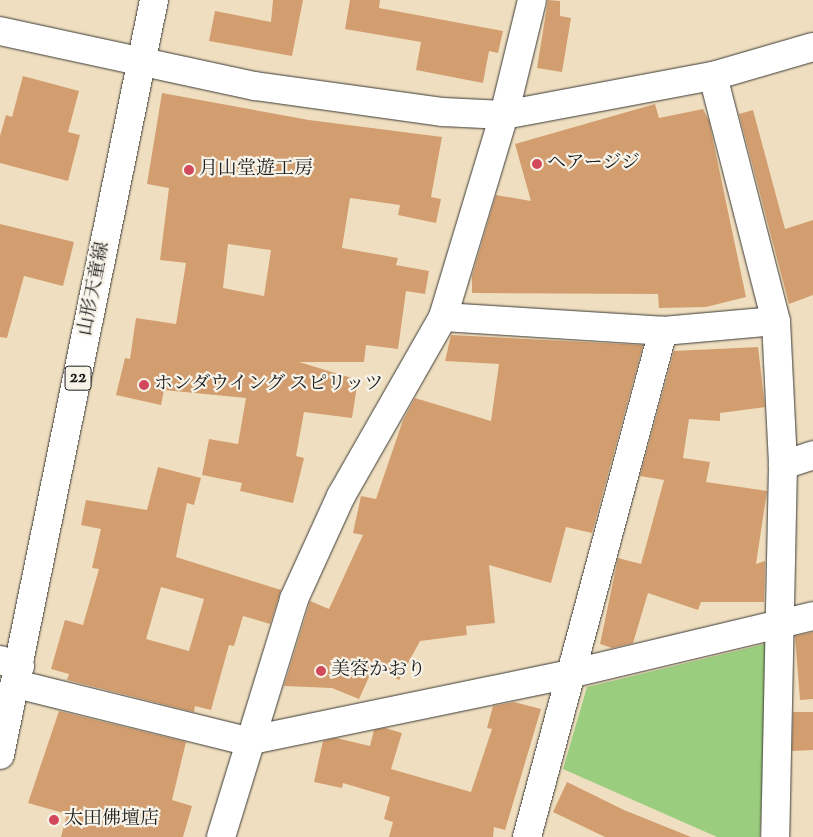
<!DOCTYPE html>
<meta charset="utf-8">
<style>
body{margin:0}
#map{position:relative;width:813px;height:837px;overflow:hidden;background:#efdfc0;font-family:"Sorts Mill Goudy","Noto Serif JP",serif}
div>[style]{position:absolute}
.green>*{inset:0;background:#9acd7d}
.building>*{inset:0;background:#d39e6f}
.roads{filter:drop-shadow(0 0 1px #3c3935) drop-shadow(0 0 1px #3c3935)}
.minor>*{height:28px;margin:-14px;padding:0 14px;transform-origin:14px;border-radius:14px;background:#fff}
.major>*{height:28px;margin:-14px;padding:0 14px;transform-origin:14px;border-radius:14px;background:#fff}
.dots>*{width:14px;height:14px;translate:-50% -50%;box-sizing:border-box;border:2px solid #f7f3e8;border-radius:50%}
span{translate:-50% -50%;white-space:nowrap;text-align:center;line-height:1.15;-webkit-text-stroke:4.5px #f7f3e8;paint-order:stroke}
.shield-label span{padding:1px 4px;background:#f7f3e8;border:1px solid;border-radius:4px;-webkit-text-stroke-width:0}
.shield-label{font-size:18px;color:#1c1c1c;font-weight:700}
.poi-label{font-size:19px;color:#1c1c1c}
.left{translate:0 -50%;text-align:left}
.street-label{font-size:19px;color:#1c1c1c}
</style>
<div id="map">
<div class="green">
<i style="clip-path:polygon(769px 643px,760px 837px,717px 837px,563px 769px,587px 687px)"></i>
</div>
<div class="building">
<i style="clip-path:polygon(273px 0,303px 0,292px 56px,209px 41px,215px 11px,271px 22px)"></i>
<i style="clip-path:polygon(350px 0,380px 0,379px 8px,503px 31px,498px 53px,489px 51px,483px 83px,416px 70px,421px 42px,345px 29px)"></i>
<i style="clip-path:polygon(548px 0,560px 1px,560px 16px,571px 18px,562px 72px,537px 68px)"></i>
<i style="clip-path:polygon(23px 76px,79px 91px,68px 132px,80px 135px,68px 181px,0 163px,0 136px,6px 115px,12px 117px)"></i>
<i style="clip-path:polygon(evenodd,162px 93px,309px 120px,442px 137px,431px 197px,441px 199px,436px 223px,398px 215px,400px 205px,350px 198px,342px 248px,398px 258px,396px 265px,429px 271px,425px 294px,406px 291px,398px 349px,366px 345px,364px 362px,299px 362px,358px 380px,352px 418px,304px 412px,296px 456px,304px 458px,293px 503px,240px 491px,242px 483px,202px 475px,209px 439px,238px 444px,246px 398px,164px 390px,161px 405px,116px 395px,125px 358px,130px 359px,136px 318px,176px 324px,186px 263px,160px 260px,169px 188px,147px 184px,162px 93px,228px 244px,271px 250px,264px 296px,223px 288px,228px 244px)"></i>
<i style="clip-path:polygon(655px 104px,659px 118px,703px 109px,709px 121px,746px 297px,706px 307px,659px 308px,658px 294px,472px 293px,472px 276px,496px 195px,531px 201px,515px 144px)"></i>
<i style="clip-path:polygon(753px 110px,785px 229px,813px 220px,813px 295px,789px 304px,739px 114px)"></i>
<i style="clip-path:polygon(0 224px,74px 242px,63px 286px,24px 276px,7px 338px,0 337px)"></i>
<i style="clip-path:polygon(451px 335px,643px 345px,592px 533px,566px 527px,551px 583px,489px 565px,495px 623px,466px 626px,467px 635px,420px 641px,399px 680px,374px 666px,359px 699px,332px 688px,284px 686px,309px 605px,310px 601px,329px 609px,363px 535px,353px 533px,361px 496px,376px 499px,403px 420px,415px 398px,491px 421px,499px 364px,445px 361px)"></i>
<i style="clip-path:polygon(758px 347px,765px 407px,720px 413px,720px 421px,689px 419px,683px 458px,710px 462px,706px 482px,767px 491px,756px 564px,765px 561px,764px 602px,701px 602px,698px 610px,648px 593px,633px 643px,612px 648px,600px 644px,618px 558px,641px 564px,664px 480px,640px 476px,674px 351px)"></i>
<i style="clip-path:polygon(evenodd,158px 467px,201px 478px,194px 505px,187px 503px,176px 557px,281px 590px,270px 624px,243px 616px,234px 646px,229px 645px,211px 710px,195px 706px,194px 712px,67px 680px,69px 674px,51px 669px,65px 620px,83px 625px,99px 569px,92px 568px,101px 529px,81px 525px,86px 500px,147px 510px,158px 467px,161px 587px,204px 599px,189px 651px,146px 639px,161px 587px)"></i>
<i style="clip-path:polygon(813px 632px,813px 699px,800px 700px,795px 636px)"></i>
<i style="clip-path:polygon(514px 702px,541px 709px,505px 830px,494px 827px,493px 837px,389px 837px,393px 822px,384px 819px,390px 797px,343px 783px,342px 788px,314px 782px,323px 741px,336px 738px,370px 746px,374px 730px,385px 728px,402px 733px,391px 769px,471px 792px,492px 729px,487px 728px,493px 706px)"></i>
<i style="clip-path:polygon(59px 711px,186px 742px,172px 800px,192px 806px,183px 837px,61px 837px,67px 814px,28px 803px)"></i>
<i style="clip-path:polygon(793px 712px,813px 712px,813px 750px,792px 751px)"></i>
<i style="clip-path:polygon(567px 782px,624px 810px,691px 837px,605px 837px,553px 812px)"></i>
</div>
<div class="roads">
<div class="minor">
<i style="left:0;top:31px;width:261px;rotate:12.2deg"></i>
<i style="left:255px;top:86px;width:190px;rotate:7.9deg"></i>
<i style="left:443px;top:112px;width:61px;rotate:2.8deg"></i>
<i style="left:504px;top:115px;width:213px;rotate:-10.6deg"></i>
<i style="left:713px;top:76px;width:104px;rotate:-16.2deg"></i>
<i style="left:713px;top:76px;width:253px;rotate:75.6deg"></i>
<i style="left:776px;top:321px;width:144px;rotate:87.2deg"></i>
<i style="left:783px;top:465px;width:372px;rotate:91.2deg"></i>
<i style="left:443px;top:317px;width:220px;rotate:3.6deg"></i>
<i style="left:663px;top:331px;width:113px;rotate:-5.1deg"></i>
<i style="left:783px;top:465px;width:32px;rotate:-18deg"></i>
<i style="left:0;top:660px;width:21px;rotate:17deg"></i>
<i style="left:16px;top:684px;width:238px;rotate:13.9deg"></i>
<i style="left:247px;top:741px;width:334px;rotate:-11.7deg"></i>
<i style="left:574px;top:673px;width:246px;rotate:-13.4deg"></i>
<i style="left:221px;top:837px;width:249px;rotate:-72.9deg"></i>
<i style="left:294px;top:599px;width:113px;rotate:-65.5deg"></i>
<i style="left:341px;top:496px;width:206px;rotate:-60.3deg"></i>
<i style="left:443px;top:317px;width:211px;rotate:-73.2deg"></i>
<i style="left:504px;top:115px;width:118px;rotate:-76.3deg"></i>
<i style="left:527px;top:837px;width:524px;rotate:-74.96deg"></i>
</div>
<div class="major">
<i style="left:0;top:755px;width:771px;rotate:-78.47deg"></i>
</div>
</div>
<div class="dots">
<i style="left:537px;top:164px;background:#d1495b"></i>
<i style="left:189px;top:170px;background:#d1495b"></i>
<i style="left:144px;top:385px;background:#d1495b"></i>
<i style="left:321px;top:671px;background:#d1495b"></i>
<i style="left:54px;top:820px;background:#d1495b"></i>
</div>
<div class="shield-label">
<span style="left:78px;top:378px">22</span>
</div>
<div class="poi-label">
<span class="left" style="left:547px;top:164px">ヘアージジ</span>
<span class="left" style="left:199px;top:170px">月山堂遊工房</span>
<span class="left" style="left:154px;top:385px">ホンダウイング スピリッツ</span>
<span class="left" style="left:331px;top:671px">美容かおり</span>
<span class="left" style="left:64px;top:820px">太田佛壇店</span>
</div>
<div class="street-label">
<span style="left:95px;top:289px;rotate:-79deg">山形天童線</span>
</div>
</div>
